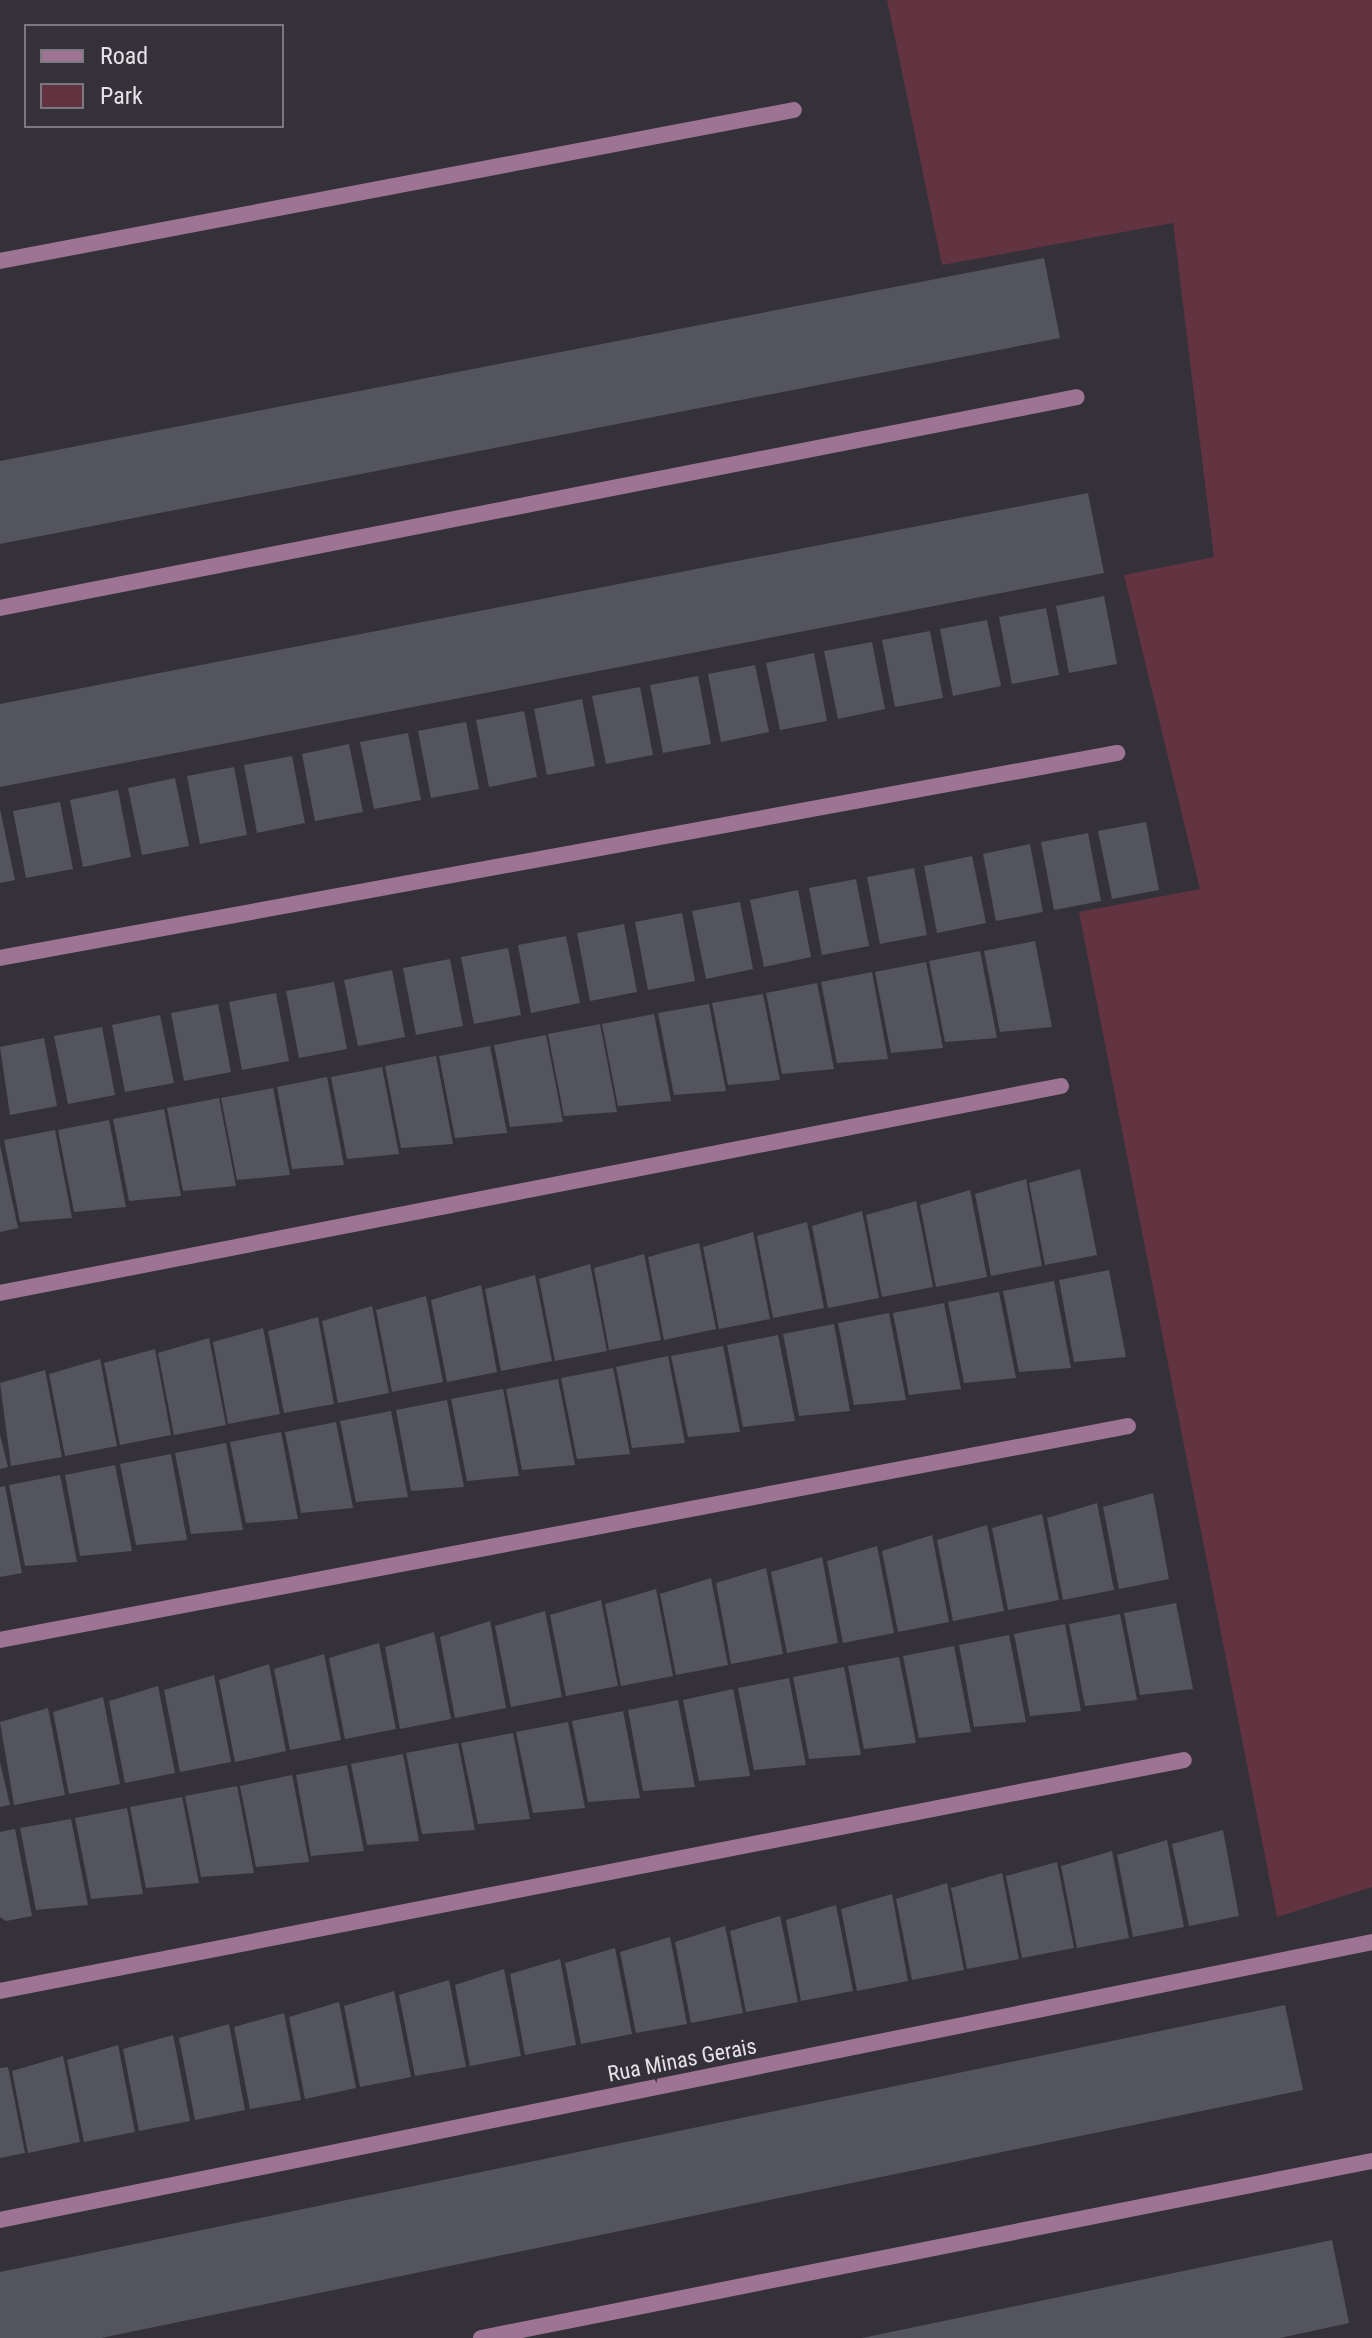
<!DOCTYPE html>
<style>
body{margin:0}
#map{position:relative;width:1372px;height:2338px;overflow:hidden;background:#353139;font-family:"Roboto Condensed",sans-serif}
div>[style]{position:absolute}
.green>*{inset:0;background:#623341}
.building>*{inset:0;background:#53545d}
.street>*{height:16px;margin:-8px;padding:0 8px;transform-origin:8px;border-radius:8px;background:#9e7494}
span{translate:-50% -50%;white-space:nowrap;text-align:center;line-height:1.15;-webkit-text-stroke:8px #353139;paint-order:stroke}
.street-label{font-size:22px;color:#e4e2e7}
.legend{position:absolute;left:24px;top:24px;width:260px;height:104px;box-sizing:border-box;background:#353139;border:2px solid #7b787f;margin:0;padding:10px 14px;list-style:none;font-size:24px;color:#e4e2e7}
.legend li{display:flex;align-items:center;gap:16px;height:40px}
.legend b{width:40px;border:2px solid #7b787f}
</style>
<div id="map">
<div class="green">
<i style="clip-path:polygon(887px 0,1372px 0,1372px 1887px,1277px 1917px,1079px 912px,1200px 889px,1124px 575px,1214px 557px,1173px 223px,942px 265px)"></i>
</div>
<div class="building">
<i style="clip-path:polygon(1044px 258px,1060px 338px,0 544px,0 461px)"></i>
<i style="clip-path:polygon(1088px 493px,1104px 573px,0 787px,0 704px)"></i>
<i style="clip-path:polygon(1104px 596px,1117px 664px,1069px 673px,1056px 606px)"></i>
<i style="clip-path:polygon(1046px 608px,1059px 675px,1012px 684px,999px 617px)"></i>
<i style="clip-path:polygon(987px 620px,1001px 686px,953px 696px,940px 629px)"></i>
<i style="clip-path:polygon(930px 631px,943px 698px,895px 707px,882px 640px)"></i>
<i style="clip-path:polygon(872px 642px,885px 709px,838px 719px,824px 651px)"></i>
<i style="clip-path:polygon(814px 653px,827px 721px,780px 730px,766px 663px)"></i>
<i style="clip-path:polygon(755px 665px,769px 732px,721px 742px,708px 674px)"></i>
<i style="clip-path:polygon(698px 676px,711px 744px,663px 753px,650px 685px)"></i>
<i style="clip-path:polygon(640px 687px,653px 755px,606px 764px,592px 696px)"></i>
<i style="clip-path:polygon(582px 699px,595px 766px,547px 775px,534px 709px)"></i>
<i style="clip-path:polygon(524px 711px,537px 777px,489px 787px,476px 720px)"></i>
<i style="clip-path:polygon(466px 722px,479px 789px,431px 798px,418px 731px)"></i>
<i style="clip-path:polygon(408px 733px,421px 800px,374px 809px,360px 742px)"></i>
<i style="clip-path:polygon(349px 744px,363px 812px,315px 821px,302px 754px)"></i>
<i style="clip-path:polygon(292px 756px,305px 823px,257px 833px,244px 765px)"></i>
<i style="clip-path:polygon(234px 767px,247px 835px,200px 844px,187px 776px)"></i>
<i style="clip-path:polygon(175px 778px,189px 846px,142px 855px,128px 788px)"></i>
<i style="clip-path:polygon(118px 790px,131px 857px,83px 867px,70px 800px)"></i>
<i style="clip-path:polygon(60px 802px,73px 869px,26px 878px,13px 811px)"></i>
<i style="clip-path:polygon(0 809px,15px 880px,0 883px)"></i>
<i style="clip-path:polygon(1146px 822px,1159px 890px,1112px 899px,1098px 831px)"></i>
<i style="clip-path:polygon(1088px 833px,1101px 901px,1054px 910px,1041px 842px)"></i>
<i style="clip-path:polygon(1030px 844px,1043px 912px,996px 921px,983px 854px)"></i>
<i style="clip-path:polygon(972px 856px,986px 923px,937px 933px,924px 866px)"></i>
<i style="clip-path:polygon(914px 868px,927px 935px,880px 944px,867px 877px)"></i>
<i style="clip-path:polygon(856px 879px,869px 946px,822px 955px,809px 888px)"></i>
<i style="clip-path:polygon(798px 890px,811px 957px,764px 967px,750px 900px)"></i>
<i style="clip-path:polygon(740px 902px,753px 969px,706px 979px,692px 911px)"></i>
<i style="clip-path:polygon(682px 913px,695px 981px,648px 990px,635px 922px)"></i>
<i style="clip-path:polygon(624px 924px,637px 992px,590px 1001px,577px 933px)"></i>
<i style="clip-path:polygon(566px 936px,580px 1003px,531px 1013px,518px 945px)"></i>
<i style="clip-path:polygon(1035px 941px,1052px 1027px,1000px 1032px,984px 951px)"></i>
<i style="clip-path:polygon(508px 948px,521px 1015px,474px 1024px,461px 957px)"></i>
<i style="clip-path:polygon(980px 951px,997px 1038px,945px 1042px,929px 961px)"></i>
<i style="clip-path:polygon(450px 959px,463px 1026px,416px 1035px,403px 968px)"></i>
<i style="clip-path:polygon(926px 962px,943px 1048px,891px 1053px,875px 972px)"></i>
<i style="clip-path:polygon(392px 970px,405px 1037px,358px 1046px,344px 980px)"></i>
<i style="clip-path:polygon(872px 972px,888px 1059px,837px 1063px,821px 982px)"></i>
<i style="clip-path:polygon(334px 982px,347px 1049px,299px 1058px,286px 991px)"></i>
<i style="clip-path:polygon(817px 983px,834px 1069px,782px 1074px,766px 993px)"></i>
<i style="clip-path:polygon(276px 993px,289px 1061px,242px 1070px,229px 1002px)"></i>
<i style="clip-path:polygon(763px 994px,780px 1080px,728px 1085px,712px 1003px)"></i>
<i style="clip-path:polygon(218px 1004px,231px 1072px,184px 1081px,171px 1013px)"></i>
<i style="clip-path:polygon(709px 1004px,726px 1091px,674px 1095px,658px 1013px)"></i>
<i style="clip-path:polygon(654px 1014px,671px 1101px,618px 1106px,602px 1024px)"></i>
<i style="clip-path:polygon(160px 1015px,174px 1083px,125px 1092px,112px 1025px)"></i>
<i style="clip-path:polygon(600px 1024px,617px 1112px,564px 1116px,548px 1034px)"></i>
<i style="clip-path:polygon(102px 1027px,115px 1095px,68px 1104px,54px 1036px)"></i>
<i style="clip-path:polygon(546px 1035px,563px 1122px,510px 1127px,494px 1045px)"></i>
<i style="clip-path:polygon(44px 1038px,57px 1106px,10px 1115px,0 1047px)"></i>
<i style="clip-path:polygon(490px 1046px,507px 1133px,455px 1138px,439px 1056px)"></i>
<i style="clip-path:polygon(436px 1056px,453px 1144px,401px 1148px,385px 1066px)"></i>
<i style="clip-path:polygon(382px 1067px,399px 1154px,347px 1159px,331px 1077px)"></i>
<i style="clip-path:polygon(327px 1077px,344px 1165px,292px 1169px,277px 1087px)"></i>
<i style="clip-path:polygon(273px 1088px,290px 1175px,237px 1180px,221px 1098px)"></i>
<i style="clip-path:polygon(219px 1098px,236px 1186px,183px 1191px,167px 1108px)"></i>
<i style="clip-path:polygon(164px 1109px,181px 1196px,129px 1201px,113px 1119px)"></i>
<i style="clip-path:polygon(109px 1120px,126px 1207px,74px 1212px,58px 1130px)"></i>
<i style="clip-path:polygon(55px 1130px,72px 1218px,20px 1222px,4px 1140px)"></i>
<i style="clip-path:polygon(0 1145px,18px 1228px,0 1232px)"></i>
<i style="clip-path:polygon(1080px 1169px,1097px 1255px,1045px 1265px,1029px 1183px)"></i>
<i style="clip-path:polygon(1026px 1179px,1042px 1266px,991px 1276px,975px 1194px)"></i>
<i style="clip-path:polygon(970px 1190px,987px 1277px,936px 1287px,920px 1205px)"></i>
<i style="clip-path:polygon(916px 1201px,933px 1287px,882px 1297px,866px 1215px)"></i>
<i style="clip-path:polygon(862px 1211px,879px 1298px,828px 1308px,812px 1226px)"></i>
<i style="clip-path:polygon(807px 1222px,824px 1308px,773px 1318px,757px 1236px)"></i>
<i style="clip-path:polygon(753px 1232px,770px 1319px,719px 1329px,703px 1247px)"></i>
<i style="clip-path:polygon(699px 1243px,716px 1329px,664px 1340px,648px 1257px)"></i>
<i style="clip-path:polygon(644px 1254px,661px 1340px,609px 1350px,594px 1268px)"></i>
<i style="clip-path:polygon(590px 1264px,607px 1351px,555px 1361px,539px 1279px)"></i>
<i style="clip-path:polygon(1109px 1270px,1126px 1357px,1074px 1362px,1059px 1280px)"></i>
<i style="clip-path:polygon(535px 1275px,552px 1361px,501px 1371px,485px 1289px)"></i>
<i style="clip-path:polygon(1054px 1281px,1071px 1368px,1019px 1372px,1003px 1291px)"></i>
<i style="clip-path:polygon(481px 1285px,497px 1372px,447px 1382px,431px 1300px)"></i>
<i style="clip-path:polygon(999px 1292px,1016px 1378px,964px 1383px,948px 1302px)"></i>
<i style="clip-path:polygon(426px 1296px,443px 1382px,392px 1392px,376px 1310px)"></i>
<i style="clip-path:polygon(944px 1303px,961px 1389px,909px 1395px,893px 1313px)"></i>
<i style="clip-path:polygon(372px 1306px,389px 1393px,338px 1403px,322px 1321px)"></i>
<i style="clip-path:polygon(889px 1313px,906px 1400px,854px 1405px,838px 1323px)"></i>
<i style="clip-path:polygon(318px 1317px,334px 1404px,284px 1413px,268px 1331px)"></i>
<i style="clip-path:polygon(834px 1324px,850px 1411px,799px 1416px,783px 1334px)"></i>
<i style="clip-path:polygon(263px 1328px,280px 1414px,228px 1424px,213px 1342px)"></i>
<i style="clip-path:polygon(778px 1335px,795px 1421px,743px 1427px,727px 1345px)"></i>
<i style="clip-path:polygon(209px 1338px,226px 1425px,174px 1435px,158px 1353px)"></i>
<i style="clip-path:polygon(723px 1346px,740px 1432px,688px 1437px,671px 1356px)"></i>
<i style="clip-path:polygon(155px 1349px,171px 1435px,120px 1445px,104px 1363px)"></i>
<i style="clip-path:polygon(668px 1356px,685px 1443px,632px 1448px,616px 1367px)"></i>
<i style="clip-path:polygon(100px 1359px,117px 1446px,65px 1456px,49px 1374px)"></i>
<i style="clip-path:polygon(613px 1368px,630px 1454px,577px 1459px,561px 1378px)"></i>
<i style="clip-path:polygon(45px 1370px,62px 1457px,11px 1466px,0 1383px)"></i>
<i style="clip-path:polygon(558px 1379px,575px 1465px,522px 1470px,506px 1389px)"></i>
<i style="clip-path:polygon(503px 1389px,519px 1476px,467px 1481px,451px 1399px)"></i>
<i style="clip-path:polygon(447px 1400px,464px 1487px,411px 1491px,396px 1410px)"></i>
<i style="clip-path:polygon(391px 1411px,408px 1497px,356px 1502px,340px 1421px)"></i>
<i style="clip-path:polygon(336px 1422px,353px 1508px,301px 1513px,285px 1432px)"></i>
<i style="clip-path:polygon(281px 1432px,298px 1519px,246px 1523px,230px 1442px)"></i>
<i style="clip-path:polygon(0 1435px,8px 1467px,0 1469px)"></i>
<i style="clip-path:polygon(226px 1443px,243px 1530px,191px 1534px,175px 1453px)"></i>
<i style="clip-path:polygon(171px 1454px,187px 1540px,136px 1545px,120px 1464px)"></i>
<i style="clip-path:polygon(115px 1465px,132px 1551px,80px 1556px,65px 1475px)"></i>
<i style="clip-path:polygon(60px 1475px,77px 1562px,25px 1566px,9px 1485px)"></i>
<i style="clip-path:polygon(5px 1486px,22px 1573px,0 1577px,0 1487px)"></i>
<i style="clip-path:polygon(1153px 1493px,1169px 1579px,1119px 1589px,1103px 1507px)"></i>
<i style="clip-path:polygon(1097px 1503px,1114px 1590px,1063px 1600px,1047px 1518px)"></i>
<i style="clip-path:polygon(1042px 1514px,1059px 1600px,1008px 1610px,992px 1528px)"></i>
<i style="clip-path:polygon(987px 1525px,1004px 1611px,953px 1621px,937px 1540px)"></i>
<i style="clip-path:polygon(932px 1535px,949px 1622px,898px 1632px,882px 1551px)"></i>
<i style="clip-path:polygon(877px 1546px,894px 1633px,843px 1643px,827px 1561px)"></i>
<i style="clip-path:polygon(822px 1557px,838px 1643px,787px 1653px,771px 1572px)"></i>
<i style="clip-path:polygon(766px 1568px,783px 1654px,731px 1664px,716px 1583px)"></i>
<i style="clip-path:polygon(711px 1578px,728px 1665px,676px 1675px,660px 1594px)"></i>
<i style="clip-path:polygon(656px 1589px,673px 1676px,621px 1686px,605px 1604px)"></i>
<i style="clip-path:polygon(601px 1600px,618px 1686px,566px 1696px,550px 1615px)"></i>
<i style="clip-path:polygon(1176px 1603px,1193px 1689px,1140px 1695px,1124px 1613px)"></i>
<i style="clip-path:polygon(545px 1611px,562px 1697px,511px 1707px,495px 1626px)"></i>
<i style="clip-path:polygon(1120px 1614px,1137px 1700px,1085px 1706px,1069px 1624px)"></i>
<i style="clip-path:polygon(490px 1621px,506px 1708px,455px 1718px,440px 1637px)"></i>
<i style="clip-path:polygon(1065px 1624px,1081px 1711px,1030px 1716px,1014px 1634px)"></i>
<i style="clip-path:polygon(434px 1632px,451px 1719px,400px 1729px,385px 1647px)"></i>
<i style="clip-path:polygon(1009px 1635px,1026px 1722px,974px 1727px,959px 1645px)"></i>
<i style="clip-path:polygon(379px 1643px,396px 1729px,345px 1739px,329px 1658px)"></i>
<i style="clip-path:polygon(954px 1646px,971px 1732px,919px 1738px,903px 1656px)"></i>
<i style="clip-path:polygon(324px 1654px,341px 1740px,290px 1750px,274px 1669px)"></i>
<i style="clip-path:polygon(899px 1657px,916px 1743px,864px 1749px,848px 1666px)"></i>
<i style="clip-path:polygon(269px 1664px,286px 1751px,235px 1762px,219px 1680px)"></i>
<i style="clip-path:polygon(844px 1667px,861px 1755px,809px 1759px,793px 1677px)"></i>
<i style="clip-path:polygon(214px 1675px,231px 1762px,180px 1772px,164px 1690px)"></i>
<i style="clip-path:polygon(789px 1678px,806px 1765px,754px 1770px,738px 1688px)"></i>
<i style="clip-path:polygon(158px 1686px,175px 1773px,125px 1783px,109px 1701px)"></i>
<i style="clip-path:polygon(733px 1689px,750px 1776px,699px 1781px,683px 1700px)"></i>
<i style="clip-path:polygon(103px 1697px,120px 1784px,69px 1794px,53px 1712px)"></i>
<i style="clip-path:polygon(678px 1700px,695px 1787px,643px 1791px,628px 1710px)"></i>
<i style="clip-path:polygon(48px 1708px,65px 1795px,14px 1805px,0 1722px)"></i>
<i style="clip-path:polygon(623px 1711px,640px 1798px,588px 1802px,572px 1721px)"></i>
<i style="clip-path:polygon(568px 1722px,585px 1808px,533px 1813px,516px 1732px)"></i>
<i style="clip-path:polygon(513px 1733px,530px 1819px,478px 1824px,461px 1743px)"></i>
<i style="clip-path:polygon(458px 1743px,475px 1830px,422px 1834px,406px 1753px)"></i>
<i style="clip-path:polygon(403px 1754px,419px 1841px,367px 1845px,351px 1764px)"></i>
<i style="clip-path:polygon(0 1762px,10px 1805px,0 1807px)"></i>
<i style="clip-path:polygon(347px 1765px,364px 1851px,311px 1856px,296px 1775px)"></i>
<i style="clip-path:polygon(292px 1775px,309px 1862px,256px 1867px,240px 1786px)"></i>
<i style="clip-path:polygon(237px 1786px,254px 1873px,201px 1877px,185px 1796px)"></i>
<i style="clip-path:polygon(182px 1797px,199px 1883px,146px 1888px,130px 1807px)"></i>
<i style="clip-path:polygon(127px 1808px,143px 1894px,91px 1899px,75px 1818px)"></i>
<i style="clip-path:polygon(71px 1819px,88px 1905px,36px 1910px,20px 1828px)"></i>
<i style="clip-path:polygon(15px 1829px,32px 1916px,6px 1921px,0 1917px,0 1832px)"></i>
<i style="clip-path:polygon(1223px 1830px,1239px 1916px,1189px 1926px,1172px 1844px)"></i>
<i style="clip-path:polygon(1167px 1840px,1184px 1927px,1133px 1937px,1117px 1855px)"></i>
<i style="clip-path:polygon(1112px 1851px,1129px 1938px,1077px 1948px,1061px 1866px)"></i>
<i style="clip-path:polygon(1057px 1862px,1074px 1948px,1022px 1958px,1006px 1876px)"></i>
<i style="clip-path:polygon(1002px 1873px,1019px 1959px,967px 1969px,951px 1888px)"></i>
<i style="clip-path:polygon(947px 1883px,964px 1970px,912px 1980px,896px 1899px)"></i>
<i style="clip-path:polygon(892px 1894px,908px 1981px,857px 1991px,841px 1909px)"></i>
<i style="clip-path:polygon(836px 1905px,853px 1991px,801px 2001px,786px 1920px)"></i>
<i style="clip-path:polygon(780px 1916px,798px 2002px,746px 2012px,730px 1931px)"></i>
<i style="clip-path:polygon(725px 1926px,743px 2013px,691px 2023px,675px 1942px)"></i>
<i style="clip-path:polygon(670px 1937px,687px 2024px,636px 2033px,620px 1952px)"></i>
<i style="clip-path:polygon(615px 1948px,632px 2034px,581px 2044px,565px 1963px)"></i>
<i style="clip-path:polygon(560px 1959px,576px 2045px,525px 2055px,510px 1974px)"></i>
<i style="clip-path:polygon(504px 1969px,521px 2056px,470px 2066px,455px 1985px)"></i>
<i style="clip-path:polygon(449px 1980px,466px 2067px,415px 2076px,399px 1995px)"></i>
<i style="clip-path:polygon(394px 1991px,411px 2077px,360px 2087px,344px 2006px)"></i>
<i style="clip-path:polygon(339px 2002px,356px 2088px,305px 2099px,289px 2017px)"></i>
<i style="clip-path:polygon(1285px 2005px,1303px 2090px,101px 2338px,0 2338px,0 2272px)"></i>
<i style="clip-path:polygon(284px 2013px,301px 2100px,250px 2109px,234px 2027px)"></i>
<i style="clip-path:polygon(229px 2024px,245px 2110px,195px 2120px,179px 2038px)"></i>
<i style="clip-path:polygon(173px 2035px,190px 2121px,139px 2131px,123px 2049px)"></i>
<i style="clip-path:polygon(118px 2045px,135px 2132px,84px 2142px,67px 2060px)"></i>
<i style="clip-path:polygon(63px 2056px,80px 2142px,28px 2153px,12px 2071px)"></i>
<i style="clip-path:polygon(8px 2067px,25px 2153px,0 2158px,0 2068px)"></i>
<i style="clip-path:polygon(1332px 2240px,1349px 2323px,1280px 2338px,862px 2338px)"></i>
</div>
<div class="street">
<i style="left:0;top:261px;width:808px;rotate:-10.77deg"></i>
<i style="left:0;top:608px;width:1097px;rotate:-11.08deg"></i>
<i style="left:0;top:958px;width:1136px;rotate:-10.4deg"></i>
<i style="left:0;top:1293px;width:1081px;rotate:-11.04deg"></i>
<i style="left:0;top:1640px;width:1148px;rotate:-10.74deg"></i>
<i style="left:0;top:1991px;width:1206px;rotate:-11.04deg"></i>
<i style="left:0;top:2220px;width:1400px;rotate:-11.45deg"></i>
<i style="left:481px;top:2338px;width:908px;rotate:-11.24deg"></i>
</div>
<div class="street-label">
<span style="left:682px;top:2060px;rotate:-11deg">Rua Minas Gerais</span>
</div>
<ul class="legend">
<li><b style="height:10px;background:#9e7494"></b>Road</li>
<li><b style="height:22px;background:#623341"></b>Park</li>
</ul>
</div>
